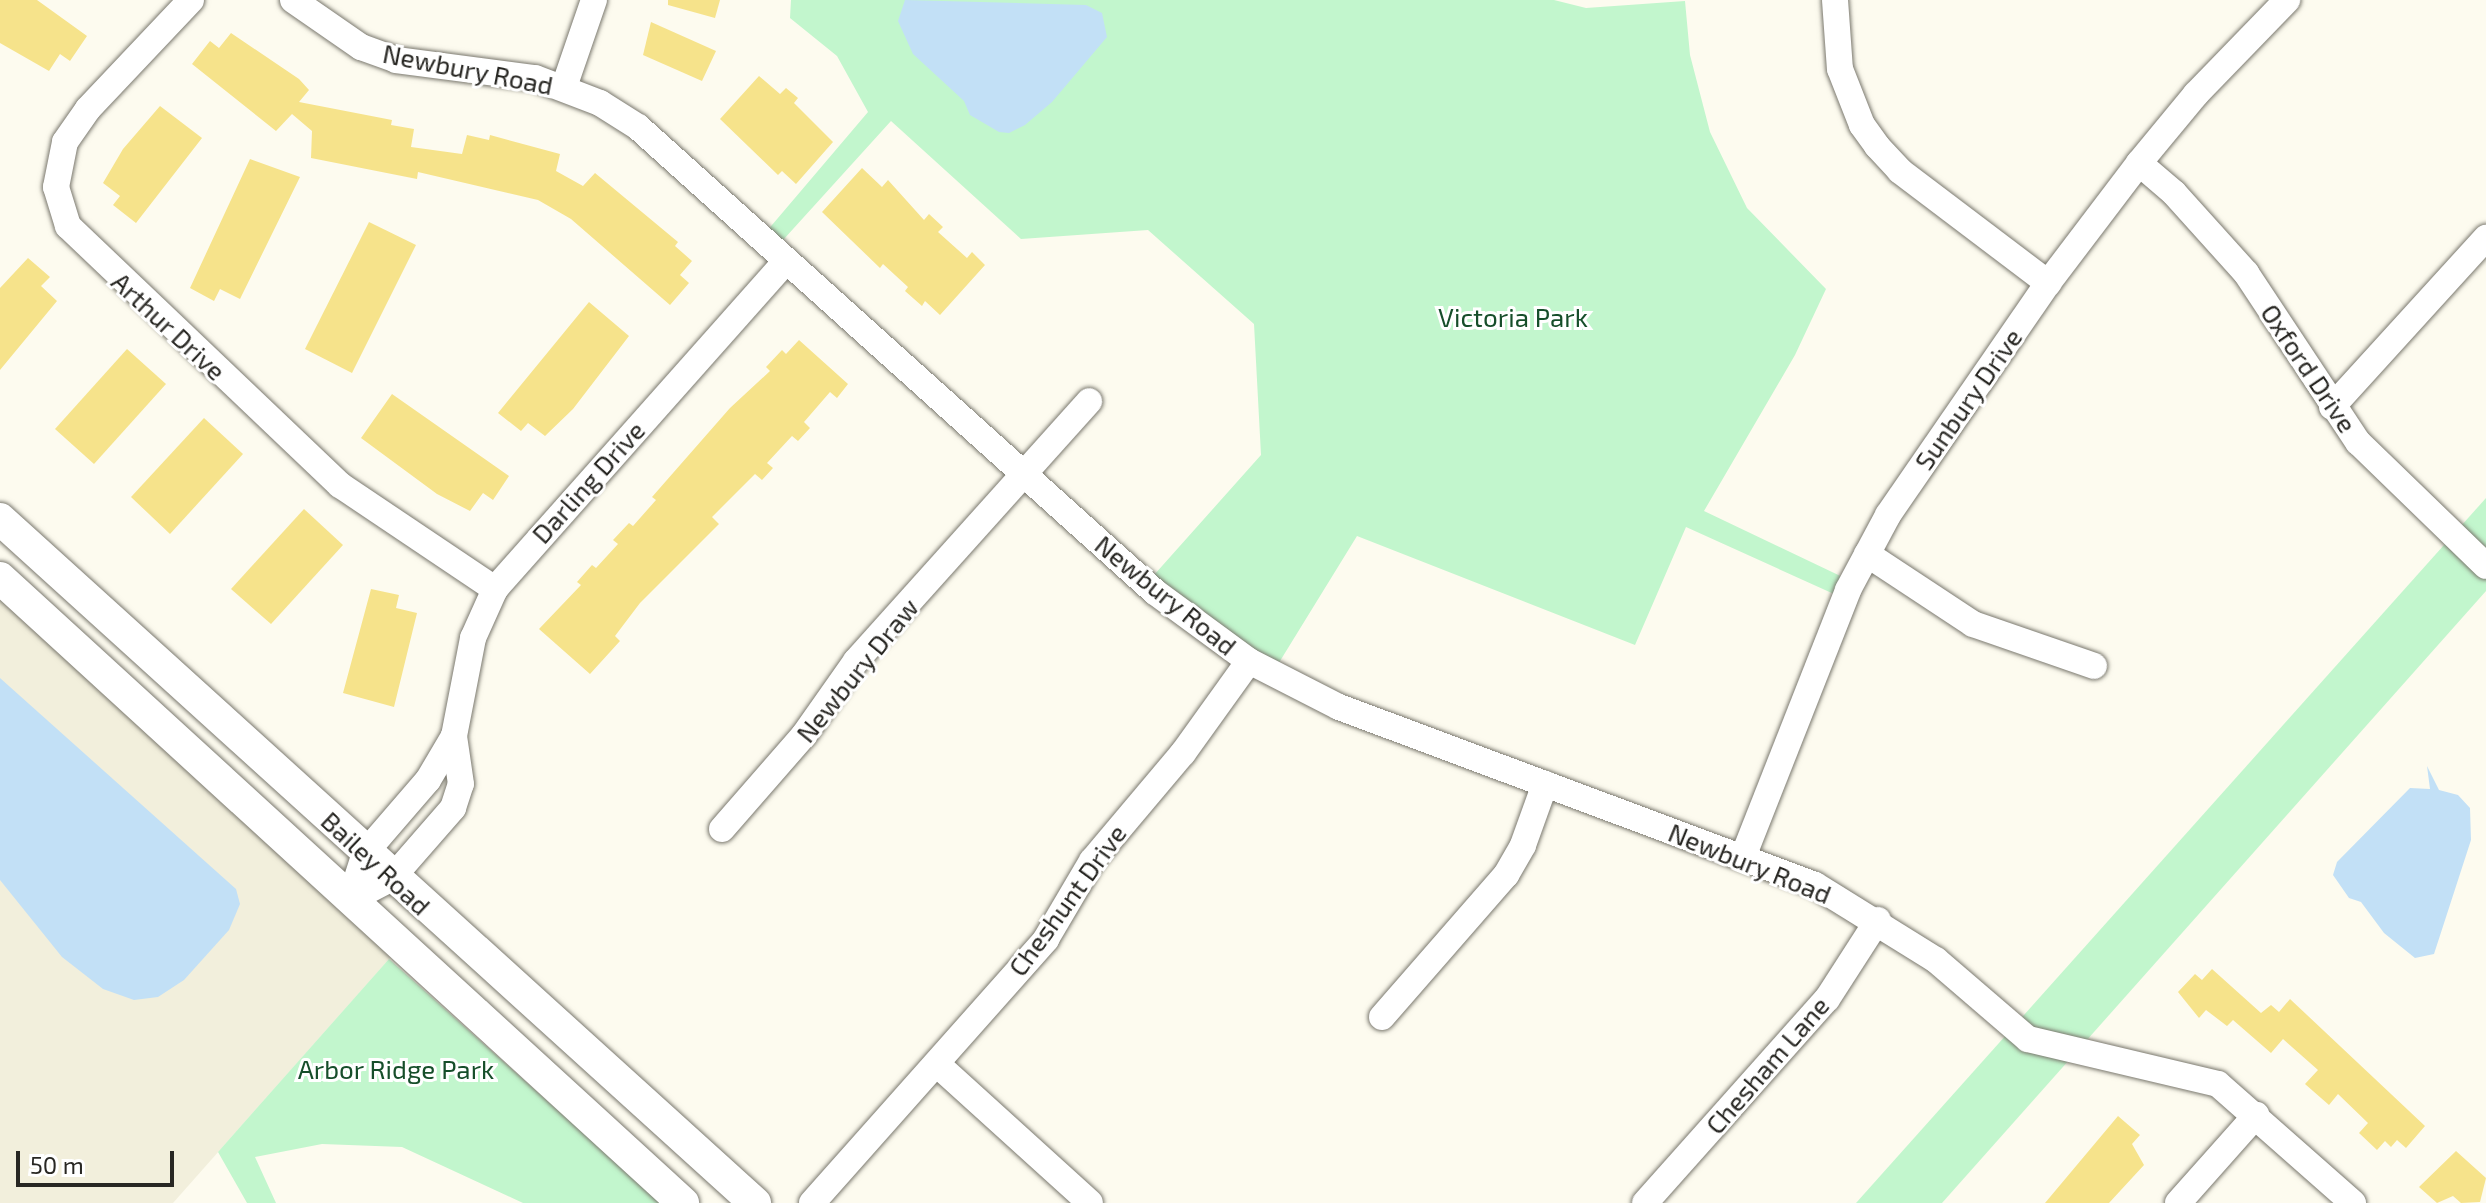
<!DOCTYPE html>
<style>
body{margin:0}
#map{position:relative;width:2486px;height:1203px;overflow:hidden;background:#fdfbef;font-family:"Exo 2",sans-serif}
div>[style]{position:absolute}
.built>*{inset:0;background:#f2efdc}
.green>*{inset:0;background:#c2f6cd}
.water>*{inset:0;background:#c2e0f6}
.building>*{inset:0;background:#f6e38b}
.roads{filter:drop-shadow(0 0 2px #7a786e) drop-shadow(0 0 2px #7a786e)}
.minor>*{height:26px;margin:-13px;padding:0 13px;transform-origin:13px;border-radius:13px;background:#fff}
.major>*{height:32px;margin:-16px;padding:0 16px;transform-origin:16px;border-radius:16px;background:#fff}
span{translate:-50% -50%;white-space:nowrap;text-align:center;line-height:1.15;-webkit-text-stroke:6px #fff;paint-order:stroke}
.street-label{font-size:26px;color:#282723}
.park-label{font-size:26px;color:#164e2a}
.scale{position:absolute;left:16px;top:1151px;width:158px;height:36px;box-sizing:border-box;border:4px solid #282723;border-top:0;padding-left:10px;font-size:24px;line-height:28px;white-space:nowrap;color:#282723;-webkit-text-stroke:6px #fff;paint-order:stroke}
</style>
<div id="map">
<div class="built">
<i style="clip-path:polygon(0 578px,399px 948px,173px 1203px,0 1203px)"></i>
</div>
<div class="green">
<i style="clip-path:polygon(791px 0,1554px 0,1586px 8px,1685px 1px,1690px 55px,1710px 132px,1747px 208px,1826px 289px,1795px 355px,1704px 511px,1853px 582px,1845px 599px,1686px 527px,1635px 645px,1357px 536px,1272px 674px,1146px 584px,1261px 455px,1254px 324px,1148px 230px,1021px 239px,891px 121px,774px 250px,761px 238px,868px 112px,837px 56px,790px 18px)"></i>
<i style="clip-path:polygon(2486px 498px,2486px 591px,1942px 1203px,1856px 1203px)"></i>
<i style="clip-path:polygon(389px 959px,661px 1203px,523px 1203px,402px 1147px,322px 1144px,255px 1157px,276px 1203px,247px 1203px,218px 1152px)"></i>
</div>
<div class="water">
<i style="clip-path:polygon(905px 0,1086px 5px,1102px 13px,1107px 37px,1052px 102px,1025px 125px,1009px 133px,999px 132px,970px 115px,964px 101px,913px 54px,898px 21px)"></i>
<i style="clip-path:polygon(0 678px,236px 889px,240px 904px,229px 930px,184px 980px,158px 997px,134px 1000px,103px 989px,62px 957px,0 880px)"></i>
<i style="clip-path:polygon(2427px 766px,2439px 790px,2458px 795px,2470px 808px,2471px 840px,2434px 954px,2415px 958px,2384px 933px,2361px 902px,2349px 898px,2333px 875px,2337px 862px,2410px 788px,2430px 789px)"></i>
</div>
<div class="building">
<i style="clip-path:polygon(0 0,37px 0,87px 36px,70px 61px,60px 54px,49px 71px,0 43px)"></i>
<i style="clip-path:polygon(668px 0,720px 0,715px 18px,668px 5px)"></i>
<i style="clip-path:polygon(651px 22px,716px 51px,702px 81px,643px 55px)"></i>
<i style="clip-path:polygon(231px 33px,299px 79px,309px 90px,299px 102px,392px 120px,391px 125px,414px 129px,411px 147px,462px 154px,467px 135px,489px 140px,490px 135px,560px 154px,556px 171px,583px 186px,595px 173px,678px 242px,675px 246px,692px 261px,680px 275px,689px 283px,670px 305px,571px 219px,538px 200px,418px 172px,417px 179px,311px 158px,312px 131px,292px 114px,276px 131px,192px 64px,210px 41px,219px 48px)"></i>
<i style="clip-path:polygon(759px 76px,780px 94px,786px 88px,798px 98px,794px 103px,833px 142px,796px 184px,782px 171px,778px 175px,720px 119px)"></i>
<i style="clip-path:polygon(160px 106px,202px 138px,136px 223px,113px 205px,120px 196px,103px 183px,123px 149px)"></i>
<i style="clip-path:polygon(250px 159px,300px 177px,240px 299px,220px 289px,214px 301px,190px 288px)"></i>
<i style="clip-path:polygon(862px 168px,882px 187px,888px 180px,924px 220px,929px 214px,943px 227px,938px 232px,967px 258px,972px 252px,985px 265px,940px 315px,925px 301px,922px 306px,905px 291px,908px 287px,883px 264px,880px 268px,822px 212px)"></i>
<i style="clip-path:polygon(369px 222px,416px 245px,352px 373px,305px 349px)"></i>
<i style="clip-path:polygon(28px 258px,50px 277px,41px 286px,57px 301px,0 370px,0 288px)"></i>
<i style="clip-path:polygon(589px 302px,629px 336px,573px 409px,545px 436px,528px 423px,521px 431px,498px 413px)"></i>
<i style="clip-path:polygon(799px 340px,848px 384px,837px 398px,830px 392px,804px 422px,810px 428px,798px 441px,792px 436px,767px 463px,773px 468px,762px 480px,755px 474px,712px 517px,719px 524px,640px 603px,615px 636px,620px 641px,590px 674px,539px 629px,581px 585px,577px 582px,592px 565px,596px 568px,618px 544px,613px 540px,629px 523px,633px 526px,656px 500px,652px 497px,730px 408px,770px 371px,766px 367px,782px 350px,786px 354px)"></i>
<i style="clip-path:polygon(127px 349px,166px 384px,94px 464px,55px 429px)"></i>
<i style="clip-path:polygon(392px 394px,509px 476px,493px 500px,483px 493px,470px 511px,437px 494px,361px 438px)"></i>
<i style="clip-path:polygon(204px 418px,243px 454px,170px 534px,131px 497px)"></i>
<i style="clip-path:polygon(304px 509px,343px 545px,271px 624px,231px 589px)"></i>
<i style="clip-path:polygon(371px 589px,399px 595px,396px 608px,417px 613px,394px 707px,343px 693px)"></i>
<i style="clip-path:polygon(2212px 969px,2261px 1013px,2271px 1005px,2279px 1012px,2290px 999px,2425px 1126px,2406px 1148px,2397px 1140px,2391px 1147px,2385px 1141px,2377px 1150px,2359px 1133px,2368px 1123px,2338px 1094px,2329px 1105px,2305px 1084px,2318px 1070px,2283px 1039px,2271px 1053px,2233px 1020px,2227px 1026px,2206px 1010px,2199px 1018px,2178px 992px,2195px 974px,2202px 980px)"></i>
<i style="clip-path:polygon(2118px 1116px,2140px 1135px,2132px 1144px,2144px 1165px,2109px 1203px,2045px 1203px)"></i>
<i style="clip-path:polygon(2456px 1151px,2486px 1178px,2480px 1202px,2461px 1203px,2453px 1196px,2437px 1203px,2419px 1187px)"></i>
</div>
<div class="roads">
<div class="minor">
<i style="left:191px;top:0;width:150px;rotate:133.4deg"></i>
<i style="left:88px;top:109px;width:40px;rotate:124.9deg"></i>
<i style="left:65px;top:142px;width:46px;rotate:101.3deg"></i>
<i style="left:56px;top:187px;width:41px;rotate:72.9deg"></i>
<i style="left:68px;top:226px;width:376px;rotate:43.6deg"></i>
<i style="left:340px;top:485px;width:187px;rotate:33.9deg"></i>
<i style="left:293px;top:0;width:83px;rotate:34.7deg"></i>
<i style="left:361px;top:47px;width:37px;rotate:20deg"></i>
<i style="left:396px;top:60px;width:140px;rotate:7.4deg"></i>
<i style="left:535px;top:78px;width:70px;rotate:21deg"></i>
<i style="left:600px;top:103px;width:45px;rotate:32.3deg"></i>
<i style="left:638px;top:127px;width:695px;rotate:41.97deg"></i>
<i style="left:1155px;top:592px;width:117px;rotate:36.3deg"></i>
<i style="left:1249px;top:661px;width:101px;rotate:27.1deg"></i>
<i style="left:1339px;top:707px;width:508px;rotate:20.5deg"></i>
<i style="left:1815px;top:885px;width:142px;rotate:31.8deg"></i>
<i style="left:1936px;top:960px;width:121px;rotate:40.7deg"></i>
<i style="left:2028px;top:1039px;width:195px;rotate:13.3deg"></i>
<i style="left:2218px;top:1084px;width:180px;rotate:41.4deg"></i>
<i style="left:1835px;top:0;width:69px;rotate:85.9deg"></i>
<i style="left:1840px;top:69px;width:60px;rotate:68.6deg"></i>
<i style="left:1862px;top:125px;width:26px;rotate:54deg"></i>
<i style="left:1877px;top:146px;width:34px;rotate:47deg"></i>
<i style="left:1900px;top:171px;width:186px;rotate:37.1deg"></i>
<i style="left:564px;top:87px;width:92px;rotate:-71deg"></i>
<i style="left:2139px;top:163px;width:46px;rotate:40.6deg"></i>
<i style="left:2174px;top:193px;width:108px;rotate:48deg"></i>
<i style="left:2246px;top:273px;width:203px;rotate:56.5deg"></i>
<i style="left:2358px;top:442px;width:178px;rotate:44.1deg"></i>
<i style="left:2332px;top:407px;width:229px;rotate:-47.7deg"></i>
<i style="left:1867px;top:554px;width:127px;rotate:33.4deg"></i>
<i style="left:1973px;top:624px;width:128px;rotate:19.1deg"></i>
<i style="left:722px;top:829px;width:125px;rotate:-48.9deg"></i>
<i style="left:804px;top:735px;width:90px;rotate:-54.9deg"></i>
<i style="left:856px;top:661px;width:349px;rotate:-48.1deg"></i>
<i style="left:1743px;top:857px;width:287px;rotate:-68.5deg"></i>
<i style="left:1848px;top:590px;width:85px;rotate:-61.9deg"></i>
<i style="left:1888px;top:515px;width:282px;rotate:-55.4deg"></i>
<i style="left:2048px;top:283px;width:151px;rotate:-52.8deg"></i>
<i style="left:2139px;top:163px;width:89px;rotate:-50.4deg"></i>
<i style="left:2196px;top:94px;width:131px;rotate:-45.9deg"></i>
<i style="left:350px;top:900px;width:49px;rotate:-72.3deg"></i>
<i style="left:365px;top:853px;width:96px;rotate:-49.2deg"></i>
<i style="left:428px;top:780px;width:51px;rotate:-59.4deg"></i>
<i style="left:454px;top:736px;width:100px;rotate:-79deg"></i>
<i style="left:473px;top:638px;width:54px;rotate:-65.8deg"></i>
<i style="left:495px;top:589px;width:438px;rotate:-48.4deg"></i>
<i style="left:350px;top:900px;width:47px;rotate:-27.6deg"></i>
<i style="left:392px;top:878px;width:93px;rotate:-48.9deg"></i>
<i style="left:453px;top:808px;width:25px;rotate:-72deg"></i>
<i style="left:461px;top:784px;width:49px;rotate:-98.3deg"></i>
<i style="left:1382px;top:1017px;width:189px;rotate:-48.9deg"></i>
<i style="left:1506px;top:875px;width:34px;rotate:-60deg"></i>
<i style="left:1523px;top:845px;width:65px;rotate:-70.2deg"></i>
<i style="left:938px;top:1065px;width:205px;rotate:42.2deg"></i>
<i style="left:812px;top:1203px;width:353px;rotate:-48.4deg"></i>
<i style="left:1046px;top:939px;width:91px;rotate:-59.5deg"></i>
<i style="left:1092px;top:861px;width:141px;rotate:-49.9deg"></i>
<i style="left:1183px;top:753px;width:113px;rotate:-54.3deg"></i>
<i style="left:1645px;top:1203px;width:273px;rotate:-48.3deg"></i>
<i style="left:1827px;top:999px;width:94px;rotate:-57.2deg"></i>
<i style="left:2178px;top:1203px;width:118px;rotate:-48.4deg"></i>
</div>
<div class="major">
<i style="left:0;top:519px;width:1019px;rotate:42.18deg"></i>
<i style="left:0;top:578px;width:926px;rotate:42.46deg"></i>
</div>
</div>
<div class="street-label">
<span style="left:468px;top:69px;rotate:11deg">Newbury Road</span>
<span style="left:169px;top:326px;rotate:43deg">Arthur Drive</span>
<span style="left:2309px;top:368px;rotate:56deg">Oxford Drive</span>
<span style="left:1968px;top:399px;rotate:-55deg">Sunbury Drive</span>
<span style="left:588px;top:482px;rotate:-48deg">Darling Drive</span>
<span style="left:1166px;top:595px;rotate:39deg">Newbury Road</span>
<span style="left:857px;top:670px;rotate:-51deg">Newbury Draw</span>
<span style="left:376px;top:863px;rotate:43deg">Bailey Road</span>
<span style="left:1750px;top:863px;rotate:22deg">Newbury Road</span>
<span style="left:1067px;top:900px;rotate:-54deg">Cheshunt Drive</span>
<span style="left:1767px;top:1065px;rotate:-49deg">Chesham Lane</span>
</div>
<div class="park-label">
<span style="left:1513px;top:317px">Victoria Park</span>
<span style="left:396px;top:1069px">Arbor Ridge Park</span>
</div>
<div class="scale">50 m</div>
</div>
